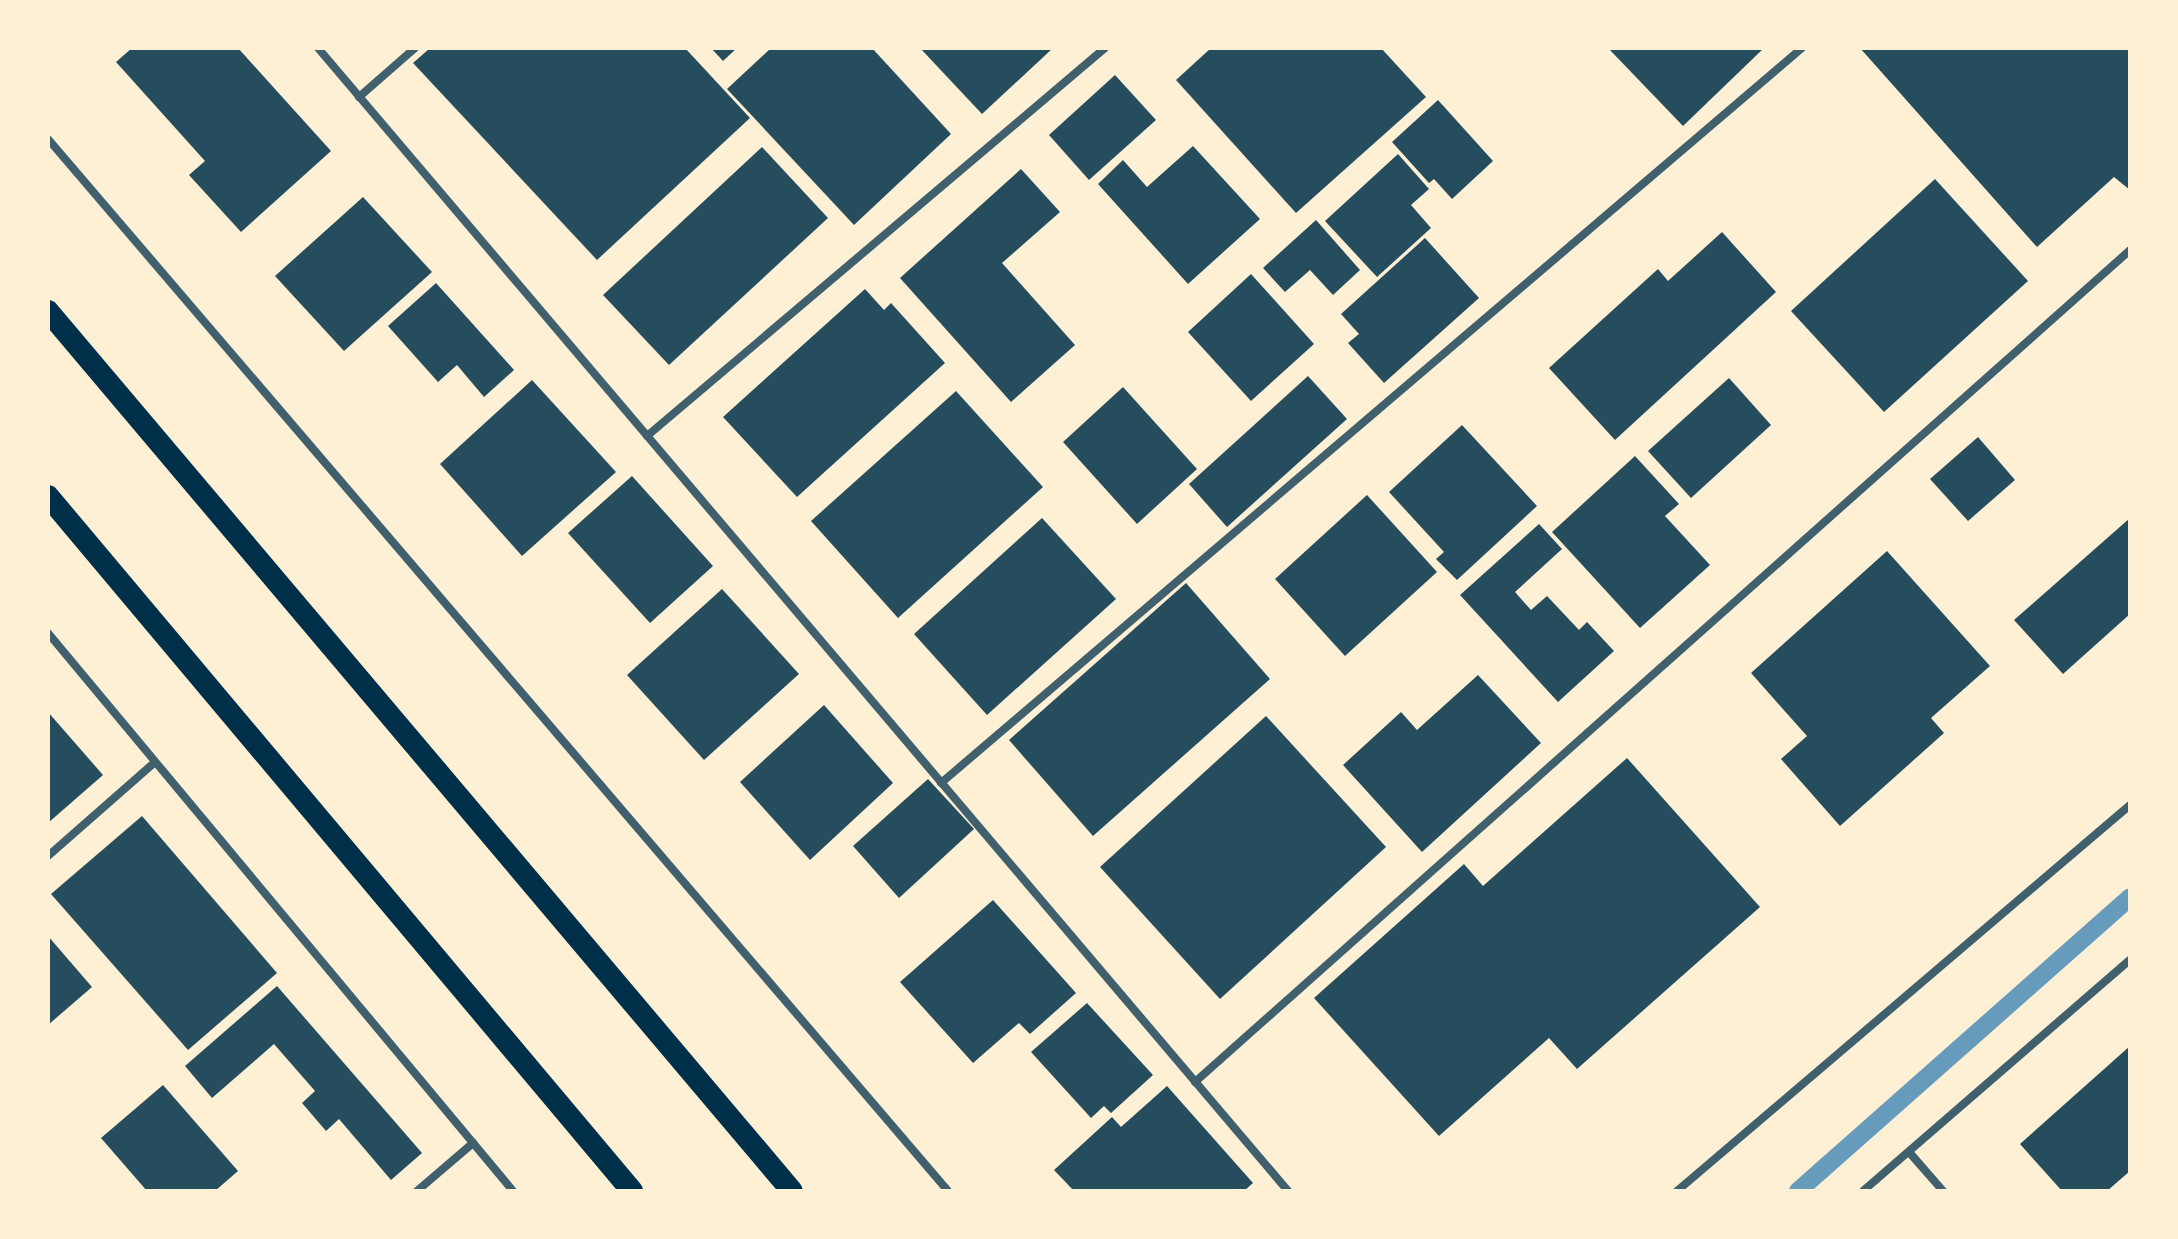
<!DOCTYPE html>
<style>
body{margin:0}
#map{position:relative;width:2178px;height:1239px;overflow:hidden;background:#fdf0d5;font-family:"Open Sans",sans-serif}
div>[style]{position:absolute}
.stream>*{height:18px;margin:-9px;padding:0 9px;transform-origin:9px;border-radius:9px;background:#669bbc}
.building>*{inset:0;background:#264d5e}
.minor>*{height:8px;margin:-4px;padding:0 4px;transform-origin:4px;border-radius:4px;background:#3f606c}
.trunk>*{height:22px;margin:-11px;padding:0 11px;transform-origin:11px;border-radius:11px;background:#003049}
span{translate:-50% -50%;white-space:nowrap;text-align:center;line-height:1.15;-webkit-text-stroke:8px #fdf0d5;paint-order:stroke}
.frame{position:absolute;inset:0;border:50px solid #fdf0d5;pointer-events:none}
</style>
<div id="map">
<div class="stream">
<i style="left:1798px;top:1191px;width:443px;rotate:-41.5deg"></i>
</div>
<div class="building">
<i style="clip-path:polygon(132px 48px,238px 48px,331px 151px,241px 232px,189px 175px,205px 161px,116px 62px)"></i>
<i style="clip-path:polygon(430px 48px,685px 48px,750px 118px,597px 260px,413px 63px)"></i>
<i style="clip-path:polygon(711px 48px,737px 48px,723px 61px)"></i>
<i style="clip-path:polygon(771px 48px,872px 48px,951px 134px,854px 225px,727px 89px)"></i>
<i style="clip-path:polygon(920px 48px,1053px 48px,982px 114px)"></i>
<i style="clip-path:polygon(1211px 48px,1381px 48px,1426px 97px,1296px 213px,1176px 80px)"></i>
<i style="clip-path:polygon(1608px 48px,1764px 48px,1683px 126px)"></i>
<i style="clip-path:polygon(1860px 48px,2130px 48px,2130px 190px,2114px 177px,2037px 247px)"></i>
<i style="clip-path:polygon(1115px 75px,1156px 120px,1089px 180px,1049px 135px)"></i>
<i style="clip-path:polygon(1438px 100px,1493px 161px,1452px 199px,1434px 179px,1429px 183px,1392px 142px)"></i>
<i style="clip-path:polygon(1193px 146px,1260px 219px,1188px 284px,1098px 184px,1123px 160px,1147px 187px)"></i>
<i style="clip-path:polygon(762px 147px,828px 218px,669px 365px,603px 295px)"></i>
<i style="clip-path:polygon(1398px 154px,1429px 189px,1411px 205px,1431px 228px,1377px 277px,1325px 221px)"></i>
<i style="clip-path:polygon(1021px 169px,1060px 212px,1002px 263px,1075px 345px,1011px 402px,900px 278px)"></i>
<i style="clip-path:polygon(1935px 179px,2028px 281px,1884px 412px,1791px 311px)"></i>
<i style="clip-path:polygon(363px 197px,432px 272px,344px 351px,275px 276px)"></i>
<i style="clip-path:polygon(1316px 220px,1360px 270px,1333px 295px,1310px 270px,1285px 292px,1263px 268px)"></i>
<i style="clip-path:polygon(1722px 232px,1776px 292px,1615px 440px,1549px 368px,1658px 269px,1668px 281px)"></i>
<i style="clip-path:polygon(1425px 238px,1479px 298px,1384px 383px,1348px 343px,1359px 334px,1341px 314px)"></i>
<i style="clip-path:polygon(1251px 274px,1314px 344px,1251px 401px,1188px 332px)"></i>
<i style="clip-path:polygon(436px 283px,514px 370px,484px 397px,457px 365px,438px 382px,388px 326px)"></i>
<i style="clip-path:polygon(865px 289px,884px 310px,891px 303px,945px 363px,797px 497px,723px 417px)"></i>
<i style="clip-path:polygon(1308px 376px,1347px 419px,1227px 527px,1189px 484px)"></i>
<i style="clip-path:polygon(1729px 378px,1771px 425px,1691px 498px,1648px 451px)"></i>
<i style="clip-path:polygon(532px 380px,616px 472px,522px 556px,440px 464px)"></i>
<i style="clip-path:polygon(1123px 387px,1197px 469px,1137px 524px,1063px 442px)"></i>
<i style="clip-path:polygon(956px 391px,1043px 487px,898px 618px,811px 521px)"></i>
<i style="clip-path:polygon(1462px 425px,1537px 506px,1457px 580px,1436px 559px,1444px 552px,1389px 492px)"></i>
<i style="clip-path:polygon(1978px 437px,2015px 480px,1968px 521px,1930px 479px)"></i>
<i style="clip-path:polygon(1635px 456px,1679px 504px,1665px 516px,1710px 565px,1640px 628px,1552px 532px)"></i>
<i style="clip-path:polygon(632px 476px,713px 566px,650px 623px,568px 533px)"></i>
<i style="clip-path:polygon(1367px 495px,1437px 572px,1345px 656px,1275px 579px)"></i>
<i style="clip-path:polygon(1042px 518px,1116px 599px,987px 715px,914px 634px)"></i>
<i style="clip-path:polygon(2130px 518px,2130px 614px,2063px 674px,2014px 620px)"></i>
<i style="clip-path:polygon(1539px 524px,1562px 549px,1515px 592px,1531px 610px,1547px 596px,1579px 630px,1587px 622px,1614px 651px,1558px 702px,1460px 595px)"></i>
<i style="clip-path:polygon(1887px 551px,1990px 666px,1931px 718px,1944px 733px,1840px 826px,1781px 759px,1807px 736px,1751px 673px)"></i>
<i style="clip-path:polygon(1186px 583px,1270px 679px,1093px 836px,1009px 740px)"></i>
<i style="clip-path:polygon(722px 589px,799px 674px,704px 760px,627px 675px)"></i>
<i style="clip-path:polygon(1478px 675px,1541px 743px,1422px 852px,1343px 765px,1401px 712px,1417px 730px)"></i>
<i style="clip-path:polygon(824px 705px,893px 783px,810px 860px,740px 782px)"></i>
<i style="clip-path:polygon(48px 712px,103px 775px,48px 823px)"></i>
<i style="clip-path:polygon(1266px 716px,1386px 847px,1220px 999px,1100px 867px)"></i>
<i style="clip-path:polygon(1627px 758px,1760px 907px,1577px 1069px,1549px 1038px,1439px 1136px,1314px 998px,1464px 864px,1483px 886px)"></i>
<i style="clip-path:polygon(928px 779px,974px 829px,899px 898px,853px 846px)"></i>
<i style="clip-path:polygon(142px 816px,277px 973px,188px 1050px,51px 894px)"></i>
<i style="clip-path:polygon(993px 900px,1076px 993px,1030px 1034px,1019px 1023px,973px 1063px,900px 982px)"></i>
<i style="clip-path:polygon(48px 936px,92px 987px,48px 1025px)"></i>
<i style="clip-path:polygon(277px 986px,422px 1153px,391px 1180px,339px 1119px,326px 1131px,302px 1103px,315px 1091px,274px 1044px,212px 1098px,185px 1066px)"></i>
<i style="clip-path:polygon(1087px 1003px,1153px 1075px,1111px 1113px,1104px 1106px,1091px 1118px,1031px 1052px)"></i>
<i style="clip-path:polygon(2130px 1046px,2130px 1171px,2107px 1191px,2062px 1191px,2020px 1144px)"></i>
<i style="clip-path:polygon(163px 1085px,238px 1171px,215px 1191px,147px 1191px,101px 1138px)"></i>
<i style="clip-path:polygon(1167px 1086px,1253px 1183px,1244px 1191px,1074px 1191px,1054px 1170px,1112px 1117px,1121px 1127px)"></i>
</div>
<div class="minor">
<i style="left:318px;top:48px;width:1499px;rotate:49.68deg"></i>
<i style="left:359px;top:97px;width:74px;rotate:-41.2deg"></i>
<i style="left:48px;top:139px;width:1384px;rotate:49.45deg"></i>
<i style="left:647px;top:436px;width:600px;rotate:-40.27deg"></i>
<i style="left:48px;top:633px;width:726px;rotate:50.19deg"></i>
<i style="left:941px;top:783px;width:1132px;rotate:-40.49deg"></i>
<i style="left:48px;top:856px;width:141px;rotate:-41.3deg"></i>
<i style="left:1195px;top:1082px;width:1252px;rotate:-41.66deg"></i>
<i style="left:1909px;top:1152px;width:52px;rotate:48.9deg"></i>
<i style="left:417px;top:1191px;width:74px;rotate:-40.6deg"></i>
<i style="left:1677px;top:1191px;width:595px;rotate:-40.43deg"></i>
<i style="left:1863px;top:1191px;width:353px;rotate:-40.9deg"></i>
</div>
<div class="trunk">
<i style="left:48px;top:311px;width:1152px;rotate:49.79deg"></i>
<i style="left:48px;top:496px;width:908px;rotate:49.96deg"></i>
</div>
<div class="frame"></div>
</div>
